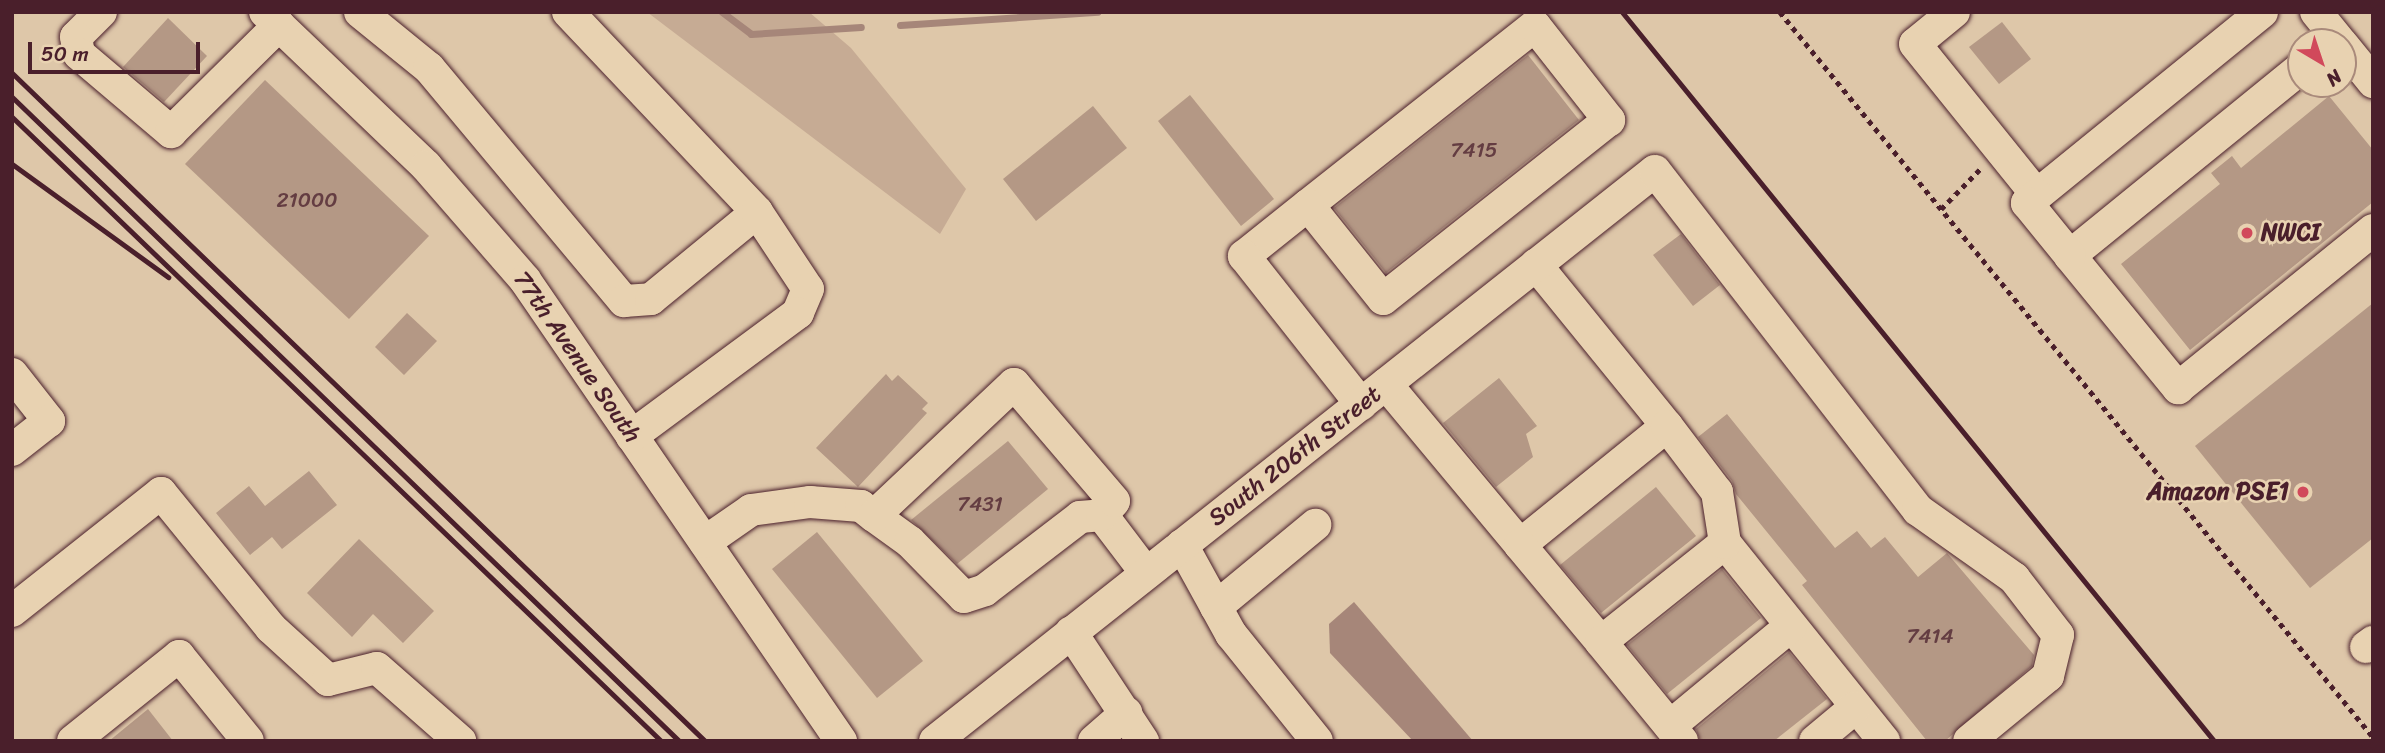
<!DOCTYPE html>
<style>
body{margin:0}
#map{position:relative;width:2385px;height:753px;overflow:hidden;background:#dec7a9;font-family:Sriracha,sans-serif}
div>[style]{position:absolute}
.green>*{inset:0;background:#c6ab94}
.water>*{inset:0;background:#a68679}
.stream>*{height:7px;margin:-3.5px;padding:0 3.5px;transform-origin:3.5px;border-radius:3.5px;background:#a68679}
.building>*{inset:0;background:#b49885}
.path>*{height:4.5px;margin-top:-2.25px;transform-origin:0;background:repeating-linear-gradient(90deg,#4a1f2b 0 5px,transparent 0 10px)}
.roads{filter:drop-shadow(0 0 2px #4a1f2b) drop-shadow(0 0 2px #4a1f2b)}
.minor>*{height:32px;margin:-16px;padding:0 16px;transform-origin:16px;border-radius:16px;background:#e8d2b1}
.rail>*{height:5px;margin:-2.5px;padding:0 2.5px;transform-origin:2.5px;border-radius:2.5px;background:#4a1f2b}
.dots>*{width:19px;height:19px;translate:-50% -50%;box-sizing:border-box;border:4px solid #e8d2b1;border-radius:50%}
span{translate:-50% -50%;white-space:nowrap;text-align:center;line-height:1.15;-webkit-text-stroke:5px #e8d2b1;paint-order:stroke}
.number-label{font-size:21px;color:#643d42}
.number-label span{-webkit-text-stroke-width:0}
.poi-label{font-size:24px;color:#4a1f2b;font-weight:700}
.left{translate:0 -50%;text-align:left}
.right{translate:-100% -50%;text-align:right}
.street-label{font-size:24px;color:#4a1f2b}
.frame{position:absolute;inset:0;border:14px solid #4a1f2b;pointer-events:none}
.north{position:absolute;left:2287px;top:28px;width:70px;height:70px;box-sizing:border-box;background:#e8d2b1;border:2px solid #a98a7b;border-radius:50%;rotate:141deg;font-size:19px;font-weight:700;line-height:28px;text-align:center;color:#4a1f2b}
.north::after{content:'';display:block;margin:auto;width:24px;height:32px;background:#d1495b;clip-path:polygon(50% 0,100% 100%,50% 72%,0 100%)}
.scale{position:absolute;left:28px;top:42px;width:172px;height:32px;box-sizing:border-box;border:4px solid #4a1f2b;border-top:0;padding-left:9px;font-size:21px;line-height:24px;white-space:nowrap;color:#4a1f2b;-webkit-text-stroke:5px #e8d2b1;paint-order:stroke}
</style>
<div id="map">
<div class="green">
<i style="clip-path:polygon(647px 12px,809px 12px,851px 48px,966px 189px,940px 234px)"></i>
</div>
<div class="water">
<i style="clip-path:polygon(1354px 602px,1473px 741px,1413px 741px,1330px 653px,1329px 624px)"></i>
</div>
<div class="stream">
<i style="left:722px;top:12px;width:36px;rotate:37deg"></i>
<i style="left:751px;top:34px;width:110px;rotate:-3.6deg"></i>
<i style="left:900px;top:25px;width:198px;rotate:-3.8deg"></i>
</div>
<div class="building">
<i style="clip-path:polygon(168px 18px,207px 56px,164px 102px,123px 67px)"></i>
<i style="clip-path:polygon(2002px 22px,2031px 59px,1999px 84px,1969px 47px)"></i>
<i style="clip-path:polygon(1528px 55px,1579px 120px,1386px 273px,1334px 208px)"></i>
<i style="clip-path:polygon(265px 80px,429px 236px,349px 319px,185px 164px)"></i>
<i style="clip-path:polygon(1190px 95px,1274px 199px,1241px 226px,1158px 121px)"></i>
<i style="clip-path:polygon(2329px 96px,2373px 150px,2373px 202px,2190px 350px,2121px 264px,2220px 184px,2211px 173px,2232px 156px,2241px 168px)"></i>
<i style="clip-path:polygon(1093px 106px,1127px 148px,1036px 221px,1003px 179px)"></i>
<i style="clip-path:polygon(1681px 234px,1720px 285px,1693px 306px,1653px 255px)"></i>
<i style="clip-path:polygon(2373px 303px,2373px 538px,2310px 588px,2195px 446px)"></i>
<i style="clip-path:polygon(407px 313px,437px 341px,404px 375px,375px 347px)"></i>
<i style="clip-path:polygon(886px 374px,892px 381px,898px 375px,928px 403px,922px 409px,927px 413px,858px 487px,816px 448px)"></i>
<i style="clip-path:polygon(1499px 378px,1537px 426px,1526px 434px,1533px 457px,1496px 487px,1443px 423px)"></i>
<i style="clip-path:polygon(1727px 414px,1835px 548px,1857px 531px,1871px 548px,1885px 537px,1918px 577px,1947px 553px,2034px 655px,2032px 666px,1945px 741px,1927px 741px,1802px 585px,1807px 581px,1736px 494px,1732px 481px,1698px 437px)"></i>
<i style="clip-path:polygon(1008px 441px,1048px 489px,957px 564px,911px 520px)"></i>
<i style="clip-path:polygon(309px 471px,337px 505px,282px 549px,272px 537px,250px 555px,216px 513px,249px 486px,265px 506px)"></i>
<i style="clip-path:polygon(1656px 487px,1696px 536px,1601px 613px,1560px 565px)"></i>
<i style="clip-path:polygon(817px 532px,923px 661px,877px 698px,772px 569px)"></i>
<i style="clip-path:polygon(359px 539px,434px 611px,403px 643px,373px 614px,352px 637px,307px 593px)"></i>
<i style="clip-path:polygon(1722px 569px,1761px 618px,1667px 694px,1627px 645px)"></i>
<i style="clip-path:polygon(1789px 652px,1827px 699px,1774px 741px,1700px 741px,1696px 729px)"></i>
<i style="clip-path:polygon(148px 709px,173px 741px,109px 741px)"></i>
</div>
<div class="path">
<i style="left:1780px;top:12px;width:937px;rotate:50.72deg"></i>
<i style="left:1941px;top:209px;width:59px;rotate:-45.7deg"></i>
</div>
<div class="roads">
<div class="minor">
<i style="left:101px;top:12px;width:35px;rotate:135deg"></i>
<i style="left:76px;top:37px;width:17px;rotate:80deg"></i>
<i style="left:79px;top:54px;width:121px;rotate:40.3deg"></i>
<i style="left:171px;top:132px;width:152px;rotate:-44.7deg"></i>
<i style="left:265px;top:12px;width:223px;rotate:43.7deg"></i>
<i style="left:426px;top:166px;width:151px;rotate:49deg"></i>
<i style="left:525px;top:280px;width:559px;rotate:55.57deg"></i>
<i style="left:360px;top:12px;width:89px;rotate:39.1deg"></i>
<i style="left:429px;top:68px;width:304px;rotate:50.1deg"></i>
<i style="left:624px;top:301px;width:27px;rotate:-4deg"></i>
<i style="left:651px;top:299px;width:137px;rotate:-39.4deg"></i>
<i style="left:568px;top:12px;width:275px;rotate:46.6deg"></i>
<i style="left:757px;top:212px;width:92px;rotate:56.5deg"></i>
<i style="left:808px;top:289px;width:26px;rotate:113deg"></i>
<i style="left:798px;top:313px;width:207px;rotate:143.5deg"></i>
<i style="left:1954px;top:12px;width:50px;rotate:140.6deg"></i>
<i style="left:1915px;top:44px;width:194px;rotate:51.1deg"></i>
<i style="left:2037px;top:195px;width:290px;rotate:-39.1deg"></i>
<i style="left:2316px;top:12px;width:38px;rotate:51deg"></i>
<i style="left:2343px;top:45px;width:48px;rotate:51deg"></i>
<i style="left:2301px;top:68px;width:298px;rotate:140.9deg"></i>
<i style="left:2070px;top:256px;width:171px;rotate:50.7deg"></i>
<i style="left:2178px;top:388px;width:251px;rotate:-39deg"></i>
<i style="left:2037px;top:195px;width:13px;rotate:141deg"></i>
<i style="left:2027px;top:203px;width:68px;rotate:50.9deg"></i>
<i style="left:1308px;top:205px;width:289px;rotate:-38.3deg"></i>
<i style="left:1535px;top:26px;width:120px;rotate:51.8deg"></i>
<i style="left:1609px;top:120px;width:288px;rotate:141.6deg"></i>
<i style="left:1383px;top:299px;width:120px;rotate:-128.6deg"></i>
<i style="left:1308px;top:205px;width:82px;rotate:141.4deg"></i>
<i style="left:1244px;top:256px;width:189px;rotate:51.7deg"></i>
<i style="left:12px;top:374px;width:60px;rotate:51.8deg"></i>
<i style="left:49px;top:421px;width:47px;rotate:141.9deg"></i>
<i style="left:1386px;top:384px;width:209px;rotate:50.2deg"></i>
<i style="left:1520px;top:545px;width:189px;rotate:-39deg"></i>
<i style="left:1667px;top:426px;width:208px;rotate:-129.1deg"></i>
<i style="left:1102px;top:515px;width:73px;rotate:52.8deg"></i>
<i style="left:705px;top:542px;width:56px;rotate:-34.8deg"></i>
<i style="left:751px;top:510px;width:60px;rotate:-7.7deg"></i>
<i style="left:810px;top:502px;width:51px;rotate:4.5deg"></i>
<i style="left:861px;top:506px;width:16px;rotate:38deg"></i>
<i style="left:874px;top:516px;width:44px;rotate:35.8deg"></i>
<i style="left:910px;top:542px;width:77px;rotate:45.5deg"></i>
<i style="left:964px;top:597px;width:22px;rotate:-18deg"></i>
<i style="left:985px;top:590px;width:120px;rotate:-37.5deg"></i>
<i style="left:1080px;top:517px;width:22px;rotate:-5deg"></i>
<i style="left:1102px;top:515px;width:18px;rotate:-49deg"></i>
<i style="left:1114px;top:501px;width:154px;rotate:-130.5deg"></i>
<i style="left:1014px;top:384px;width:192px;rotate:136.7deg"></i>
<i style="left:1725px;top:543px;width:254px;rotate:51.2deg"></i>
<i style="left:1182px;top:545px;width:102px;rotate:61.2deg"></i>
<i style="left:1231px;top:634px;width:137px;rotate:51.2deg"></i>
<i style="left:1520px;top:545px;width:126px;rotate:50.1deg"></i>
<i style="left:1601px;top:642px;width:159px;rotate:-38.6deg"></i>
<i style="left:1725px;top:543px;width:52px;rotate:-98.9deg"></i>
<i style="left:1717px;top:492px;width:83px;rotate:-127.1deg"></i>
<i style="left:1216px;top:607px;width:129px;rotate:-39.6deg"></i>
<i style="left:12px;top:611px;width:190px;rotate:-38.4deg"></i>
<i style="left:161px;top:493px;width:174px;rotate:50.8deg"></i>
<i style="left:271px;top:628px;width:77px;rotate:42.4deg"></i>
<i style="left:328px;top:680px;width:50px;rotate:-13.8deg"></i>
<i style="left:377px;top:668px;width:111px;rotate:41.3deg"></i>
<i style="left:1071px;top:632px;width:131px;rotate:56.6deg"></i>
<i style="left:1601px;top:642px;width:128px;rotate:50.7deg"></i>
<i style="left:2366px;top:647px;width:9px;rotate:-36deg"></i>
<i style="left:1670px;top:726px;width:157px;rotate:-39.6deg"></i>
<i style="left:73px;top:741px;width:136px;rotate:-38.7deg"></i>
<i style="left:179px;top:656px;width:109px;rotate:50.9deg"></i>
<i style="left:935px;top:741px;width:918px;rotate:-38.37deg"></i>
<i style="left:1655px;top:171px;width:429px;rotate:52.2deg"></i>
<i style="left:1918px;top:510px;width:118px;rotate:35.3deg"></i>
<i style="left:2014px;top:578px;width:72px;rotate:52.3deg"></i>
<i style="left:2058px;top:635px;width:42px;rotate:103.7deg"></i>
<i style="left:2048px;top:676px;width:102px;rotate:140.6deg"></i>
<i style="left:1094px;top:741px;width:43px;rotate:-41.2deg"></i>
<i style="left:1815px;top:741px;width:53px;rotate:-39.7deg"></i>
</div>
</div>
<div class="rail">
<i style="left:1622px;top:12px;width:939px;rotate:50.92deg"></i>
<i style="left:12px;top:73px;width:963px;rotate:43.95deg"></i>
<i style="left:12px;top:97px;width:927px;rotate:43.99deg"></i>
<i style="left:12px;top:117px;width:900px;rotate:43.87deg"></i>
<i style="left:12px;top:164px;width:193px;rotate:35.9deg"></i>
</div>
<div class="dots">
<i style="left:2247px;top:233px;background:#d1495b"></i>
<i style="left:2303px;top:492px;background:#d1495b"></i>
</div>
<div class="number-label">
<span style="left:1474px;top:150px">7415</span>
<span style="left:307px;top:200px">21000</span>
<span style="left:980px;top:504px">7431</span>
<span style="left:1930px;top:636px">7414</span>
</div>
<div class="poi-label">
<span class="left" style="left:2261px;top:233px">NWCI</span>
<span class="right" style="left:2289px;top:492px">Amazon PSE1</span>
</div>
<div class="street-label">
<span style="left:577px;top:357px;rotate:55deg">77th Avenue South</span>
<span style="left:1295px;top:456px;rotate:-38deg">South 206th Street</span>
</div>
<div class="frame"></div>
<div class="north">N</div>
<div class="scale">50 m</div>
</div>
